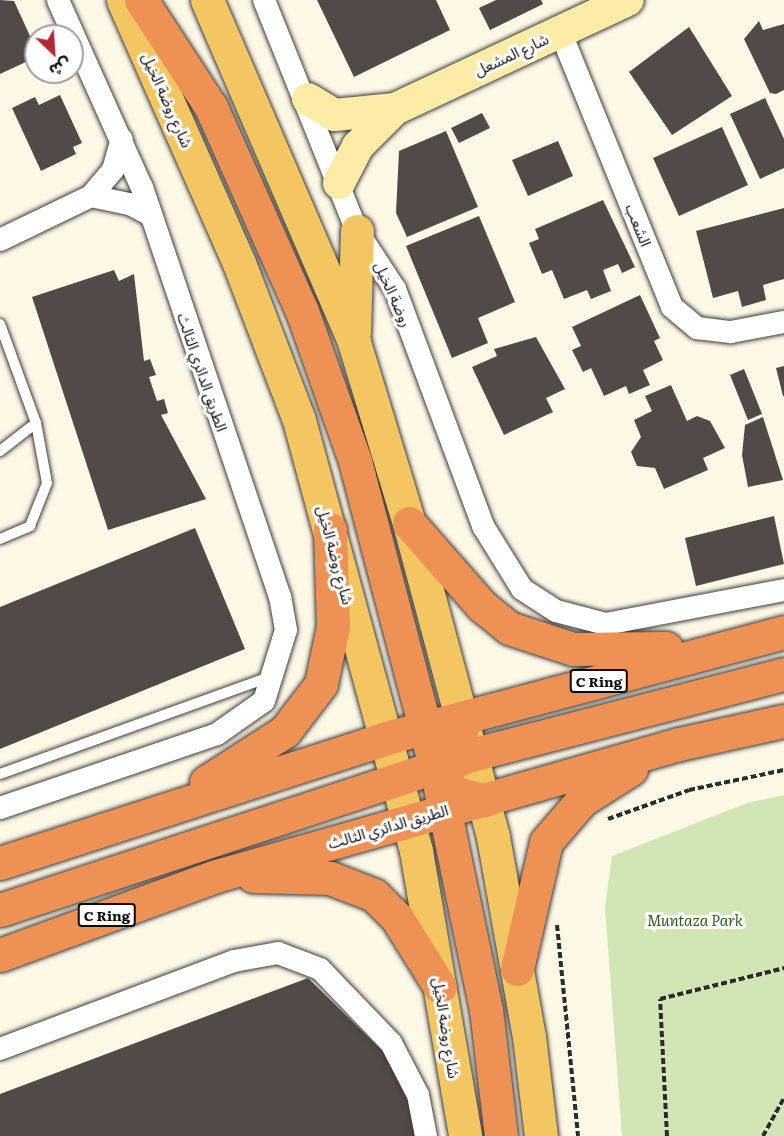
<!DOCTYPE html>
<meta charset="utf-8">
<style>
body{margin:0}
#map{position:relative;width:784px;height:1136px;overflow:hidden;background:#fef8e7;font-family:Literata,"Noto Sans Arabic",serif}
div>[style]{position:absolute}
.green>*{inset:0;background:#d1e6b4}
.building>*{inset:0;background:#524a47}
.path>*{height:4px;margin-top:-2px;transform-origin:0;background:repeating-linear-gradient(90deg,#2c2c2c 0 6px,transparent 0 9px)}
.roads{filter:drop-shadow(0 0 2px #3d3d3d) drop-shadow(0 0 2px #3d3d3d)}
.lane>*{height:10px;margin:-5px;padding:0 5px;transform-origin:5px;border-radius:5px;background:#fff}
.street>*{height:22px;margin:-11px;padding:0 11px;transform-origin:11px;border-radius:11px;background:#fff}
.secondary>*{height:32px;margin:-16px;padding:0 16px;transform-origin:16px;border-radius:16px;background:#fceca5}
.primary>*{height:33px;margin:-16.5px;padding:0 16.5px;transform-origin:16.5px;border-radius:16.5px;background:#f3c662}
.highway>*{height:33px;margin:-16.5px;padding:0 16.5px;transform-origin:16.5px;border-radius:16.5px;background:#ee9155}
span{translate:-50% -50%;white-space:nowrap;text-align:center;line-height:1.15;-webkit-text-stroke:6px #fff;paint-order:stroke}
.shield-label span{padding:2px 4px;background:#fff;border:2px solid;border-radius:4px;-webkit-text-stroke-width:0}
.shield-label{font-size:14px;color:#0a0a0a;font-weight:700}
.street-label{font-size:15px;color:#0a0a0a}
.park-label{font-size:15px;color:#2f5d1e;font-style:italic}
.north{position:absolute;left:24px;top:24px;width:60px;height:60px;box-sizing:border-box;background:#fff;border:2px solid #9d9d9d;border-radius:50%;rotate:155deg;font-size:16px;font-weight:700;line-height:24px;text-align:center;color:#0a0a0a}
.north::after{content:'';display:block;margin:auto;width:21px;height:27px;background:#b32938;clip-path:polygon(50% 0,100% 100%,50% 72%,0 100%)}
</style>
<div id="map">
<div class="green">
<i style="clip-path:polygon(784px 795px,784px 1136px,622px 1136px,605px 907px,612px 856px,747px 803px)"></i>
</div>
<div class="building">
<i style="clip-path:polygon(0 0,14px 1px,35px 47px,28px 61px,0 74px)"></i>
<i style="clip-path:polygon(317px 0,436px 0,450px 30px,354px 77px)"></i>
<i style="clip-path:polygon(496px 0,541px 0,543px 4px,490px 30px,479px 8px)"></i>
<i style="clip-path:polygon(759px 21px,763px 30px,784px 24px,784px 90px,776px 94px,770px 93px,744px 39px)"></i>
<i style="clip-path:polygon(689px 27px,732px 96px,672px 135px,629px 72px)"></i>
<i style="clip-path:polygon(60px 95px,82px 143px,73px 147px,76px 154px,41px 171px,12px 108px,35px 97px,39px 105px)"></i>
<i style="clip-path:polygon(765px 98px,784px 139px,784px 168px,760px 179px,730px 114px)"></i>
<i style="clip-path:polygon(482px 113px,490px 128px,459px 143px,451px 128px)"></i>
<i style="clip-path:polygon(722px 127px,748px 185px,679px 216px,653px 158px)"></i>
<i style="clip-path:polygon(446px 131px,478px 207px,407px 237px,396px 213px,399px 151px)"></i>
<i style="clip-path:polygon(558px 141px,573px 176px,528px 196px,512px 160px)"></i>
<i style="clip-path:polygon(603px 200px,635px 267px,622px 273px,618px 264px,603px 270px,611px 291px,591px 299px,587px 290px,564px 299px,552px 270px,542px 274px,529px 243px,539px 239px,535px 229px)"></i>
<i style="clip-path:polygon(784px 208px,784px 279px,763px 285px,766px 300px,742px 307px,738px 291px,713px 298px,696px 231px)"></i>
<i style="clip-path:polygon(479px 216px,515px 302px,478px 318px,488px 343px,452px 358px,406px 246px)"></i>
<i style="clip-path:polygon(114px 270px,119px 281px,134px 274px,144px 361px,150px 359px,156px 375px,149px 377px,157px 401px,164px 399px,168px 413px,161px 415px,206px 499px,108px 530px,32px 297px)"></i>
<i style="clip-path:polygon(640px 295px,660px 338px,654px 341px,663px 360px,643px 370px,650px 385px,629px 394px,626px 386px,604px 396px,591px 368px,583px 372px,572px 350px,581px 346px,572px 327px)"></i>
<i style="clip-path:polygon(536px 337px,565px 389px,546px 398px,553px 412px,504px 435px,472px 367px,497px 356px,494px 349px)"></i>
<i style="clip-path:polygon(784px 366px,784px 396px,783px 396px,776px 368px)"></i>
<i style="clip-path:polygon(744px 369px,762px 414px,748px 420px,730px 375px)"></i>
<i style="clip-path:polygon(671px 385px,687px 421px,697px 416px,710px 421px,725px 448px,703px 458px,708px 470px,664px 489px,655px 468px,637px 466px,631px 452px,641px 437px,634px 420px,652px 411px,645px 396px)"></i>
<i style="clip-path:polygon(763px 417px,783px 480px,748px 487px,742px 455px,745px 425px)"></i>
<i style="clip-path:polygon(774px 516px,784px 564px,696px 586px,685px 538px)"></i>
<i style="clip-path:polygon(195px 528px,245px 649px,0 749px,0 607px)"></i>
<i style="clip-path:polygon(308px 978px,406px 1074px,417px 1136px,0 1136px,0 1094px)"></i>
</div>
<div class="path">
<i style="left:608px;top:819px;width:86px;rotate:-19.7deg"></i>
<i style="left:689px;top:790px;width:97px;rotate:-11.9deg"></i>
<i style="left:557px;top:925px;width:212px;rotate:84.3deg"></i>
<i style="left:667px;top:1136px;width:137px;rotate:-92.9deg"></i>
<i style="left:660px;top:999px;width:128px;rotate:-14deg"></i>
<i style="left:763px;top:1136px;width:43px;rotate:-61.1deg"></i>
</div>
<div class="roads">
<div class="lane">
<i style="left:0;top:324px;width:105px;rotate:70deg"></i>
<i style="left:36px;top:423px;width:46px;rotate:142.1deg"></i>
<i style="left:0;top:539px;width:33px;rotate:-23deg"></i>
<i style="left:30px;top:526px;width:46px;rotate:-68.4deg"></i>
<i style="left:47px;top:483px;width:61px;rotate:-100.4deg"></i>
<i style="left:0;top:774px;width:287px;rotate:-19.8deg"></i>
</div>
<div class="street">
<i style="left:264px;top:0;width:249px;rotate:68.1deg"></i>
<i style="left:357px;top:231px;width:69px;rotate:56.8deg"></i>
<i style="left:395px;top:289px;width:253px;rotate:69.6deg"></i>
<i style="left:483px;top:526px;width:74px;rotate:58.2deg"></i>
<i style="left:522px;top:589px;width:40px;rotate:32.9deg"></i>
<i style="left:556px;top:611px;width:52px;rotate:14.6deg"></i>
<i style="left:606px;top:624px;width:181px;rotate:-10.8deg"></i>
<i style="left:560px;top:31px;width:298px;rotate:67.9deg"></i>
<i style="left:672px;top:307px;width:33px;rotate:40deg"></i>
<i style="left:697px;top:328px;width:34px;rotate:7deg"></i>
<i style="left:731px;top:332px;width:54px;rotate:-10.7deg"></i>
<i style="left:91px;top:196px;width:40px;rotate:12deg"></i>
<i style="left:130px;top:204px;width:24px;rotate:28deg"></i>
<i style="left:0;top:240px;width:101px;rotate:-25.8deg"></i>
<i style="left:91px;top:196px;width:34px;rotate:-50deg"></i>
<i style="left:113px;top:170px;width:32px;rotate:-74deg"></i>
<i style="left:0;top:808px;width:229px;rotate:-18.8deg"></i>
<i style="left:217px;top:734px;width:57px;rotate:-35.1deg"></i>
<i style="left:264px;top:701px;width:74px;rotate:-72.8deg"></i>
<i style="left:286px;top:630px;width:34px;rotate:-100deg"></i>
<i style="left:280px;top:597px;width:432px;rotate:-108.6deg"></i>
<i style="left:142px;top:188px;width:206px;rotate:-114.1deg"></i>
<i style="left:0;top:1049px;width:250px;rotate:-20.6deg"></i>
<i style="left:234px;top:961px;width:45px;rotate:-10.3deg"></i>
<i style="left:278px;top:953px;width:45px;rotate:20.9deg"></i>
<i style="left:320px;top:969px;width:103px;rotate:46.2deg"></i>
<i style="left:391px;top:1043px;width:59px;rotate:62.6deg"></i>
<i style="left:418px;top:1095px;width:42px;rotate:79deg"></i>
</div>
<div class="secondary">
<i style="left:308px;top:99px;width:31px;rotate:31deg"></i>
<i style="left:335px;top:115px;width:60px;rotate:-5.7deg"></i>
<i style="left:395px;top:109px;width:257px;rotate:-25.1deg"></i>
<i style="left:339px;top:183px;width:42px;rotate:-62.8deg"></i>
<i style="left:358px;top:146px;width:52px;rotate:-45deg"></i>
</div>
<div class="primary">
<i style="left:123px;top:0;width:287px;rotate:66.2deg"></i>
<i style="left:239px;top:263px;width:168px;rotate:69.1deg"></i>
<i style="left:299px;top:420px;width:447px;rotate:74.8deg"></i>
<i style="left:416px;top:851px;width:289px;rotate:80.2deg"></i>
<i style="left:207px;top:0;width:372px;rotate:66.7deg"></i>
<i style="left:354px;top:342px;width:189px;rotate:73.1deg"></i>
<i style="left:409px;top:523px;width:325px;rotate:75deg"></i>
<i style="left:493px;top:837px;width:203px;rotate:79.8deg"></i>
<i style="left:529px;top:1037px;width:100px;rotate:83.1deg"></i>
<i style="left:354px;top:332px;width:101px;rotate:-88.3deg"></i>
</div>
<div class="highway">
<i style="left:141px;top:0;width:128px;rotate:56.8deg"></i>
<i style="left:211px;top:107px;width:223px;rotate:66deg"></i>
<i style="left:302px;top:311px;width:159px;rotate:70.5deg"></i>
<i style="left:355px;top:461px;width:316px;rotate:75.3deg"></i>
<i style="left:435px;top:767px;width:33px;rotate:52deg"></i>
<i style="left:455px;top:793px;width:30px;rotate:14deg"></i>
<i style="left:409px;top:523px;width:111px;rotate:48.7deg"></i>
<i style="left:482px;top:606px;width:35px;rotate:39deg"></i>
<i style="left:509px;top:628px;width:67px;rotate:18.2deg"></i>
<i style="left:573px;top:649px;width:93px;rotate:-0.6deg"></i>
<i style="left:439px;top:769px;width:31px;rotate:-25deg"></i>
<i style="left:467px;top:756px;width:327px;rotate:-14.5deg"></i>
<i style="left:206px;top:782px;width:94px;rotate:-32.8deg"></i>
<i style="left:285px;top:731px;width:59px;rotate:-52.5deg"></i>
<i style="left:321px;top:684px;width:59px;rotate:-78.3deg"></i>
<i style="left:333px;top:626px;width:97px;rotate:-91.8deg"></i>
<i style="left:440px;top:788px;width:227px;rotate:78.3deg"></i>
<i style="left:486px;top:1010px;width:127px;rotate:83.2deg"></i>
<i style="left:0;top:863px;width:406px;rotate:-17.9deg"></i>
<i style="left:386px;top:738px;width:412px;rotate:-14.9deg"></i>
<i style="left:253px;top:876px;width:77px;rotate:1.5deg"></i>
<i style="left:330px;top:878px;width:47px;rotate:21.1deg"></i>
<i style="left:374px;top:895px;width:33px;rotate:45deg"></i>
<i style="left:397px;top:918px;width:81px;rotate:58.1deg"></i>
<i style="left:0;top:910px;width:456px;rotate:-18.2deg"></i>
<i style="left:433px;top:768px;width:29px;rotate:-38deg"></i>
<i style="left:456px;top:750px;width:34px;rotate:-75deg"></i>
<i style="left:0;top:955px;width:230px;rotate:-20.1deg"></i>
<i style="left:216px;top:876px;width:481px;rotate:-15.9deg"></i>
<i style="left:679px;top:744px;width:107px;rotate:-12.4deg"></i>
<i style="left:517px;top:969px;width:130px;rotate:-77.1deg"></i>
<i style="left:546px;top:842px;width:55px;rotate:-49.4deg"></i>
<i style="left:582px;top:800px;width:58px;rotate:-32.3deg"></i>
</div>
</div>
<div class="shield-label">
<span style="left:599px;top:681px">C Ring</span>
<span style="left:107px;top:915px">C Ring</span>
</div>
<div class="street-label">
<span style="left:511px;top:54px;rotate:-25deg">شارع المشعل</span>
<span style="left:168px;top:100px;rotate:66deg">شارع روضة الخيل</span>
<span style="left:639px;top:225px;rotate:68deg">الشعب</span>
<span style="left:394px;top:294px;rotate:66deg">روضة الخيل</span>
<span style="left:203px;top:372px;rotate:71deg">الطريق الدائري الثالث</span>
<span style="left:336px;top:555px;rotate:75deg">شارع روضة الخيل</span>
<span style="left:388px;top:826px;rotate:-16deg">الطريق الدائري الثالث</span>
<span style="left:447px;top:1028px;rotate:81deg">شارع روضة الخيل</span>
</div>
<div class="park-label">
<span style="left:695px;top:920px">Muntaza Park</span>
</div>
<div class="north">ش</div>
</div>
